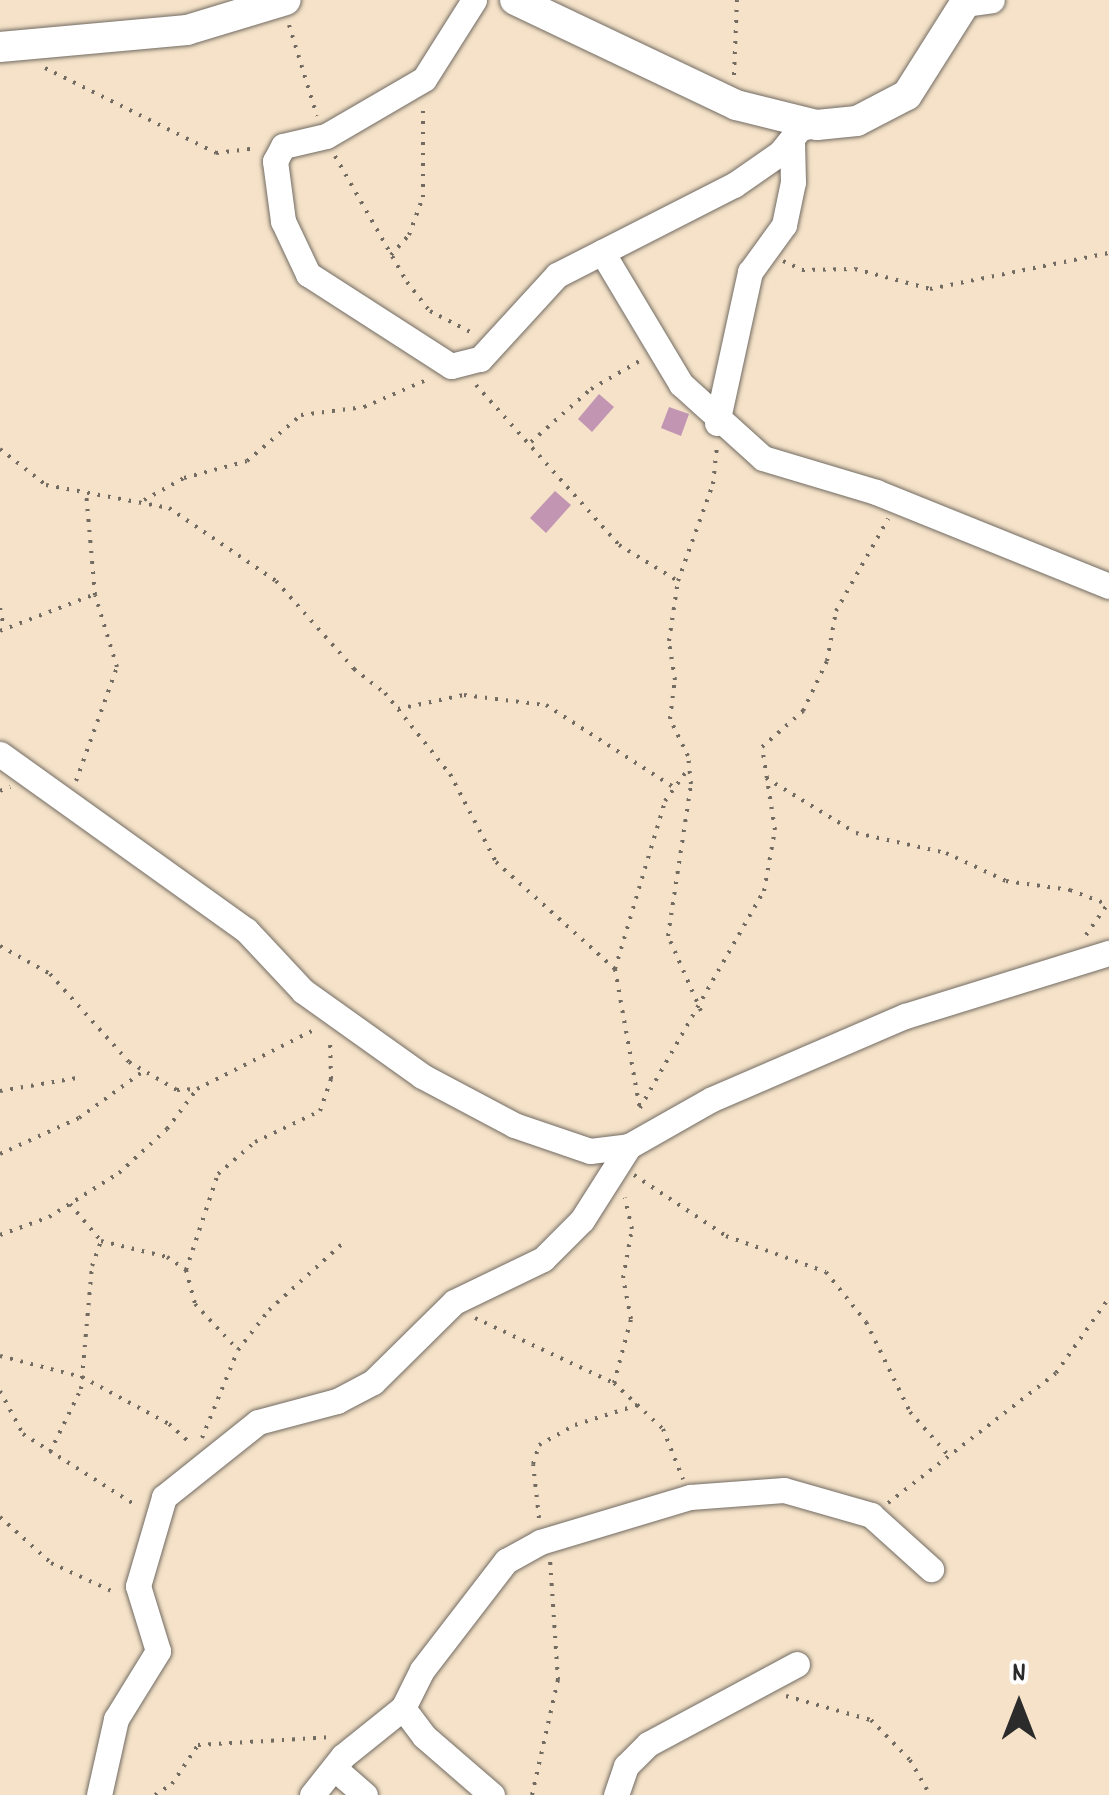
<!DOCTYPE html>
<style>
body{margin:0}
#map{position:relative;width:1109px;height:1795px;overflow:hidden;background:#f5e2c8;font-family:Dekko,sans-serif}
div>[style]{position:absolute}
.building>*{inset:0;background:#c296b2}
.path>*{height:4px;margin-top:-2px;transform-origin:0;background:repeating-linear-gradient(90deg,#726b62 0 2.5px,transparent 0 10.5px)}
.roads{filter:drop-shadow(0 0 2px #726b62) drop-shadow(0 0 2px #726b62)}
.minor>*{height:25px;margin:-12.5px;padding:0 12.5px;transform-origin:12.5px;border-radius:12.5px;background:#fff}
.tertiary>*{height:30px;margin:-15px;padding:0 15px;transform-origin:15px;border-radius:15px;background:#fff}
span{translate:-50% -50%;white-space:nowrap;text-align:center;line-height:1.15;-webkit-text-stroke:8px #fff;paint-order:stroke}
.north{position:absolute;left:969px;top:1655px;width:100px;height:100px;-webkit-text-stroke:8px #fff;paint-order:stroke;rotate:0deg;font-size:28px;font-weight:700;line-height:40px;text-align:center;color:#2b2b2b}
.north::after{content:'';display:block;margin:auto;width:35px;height:45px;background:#2b2b2b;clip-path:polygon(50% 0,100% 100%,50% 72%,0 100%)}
</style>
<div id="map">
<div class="building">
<i style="clip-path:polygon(599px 394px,614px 407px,592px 432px,578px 419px)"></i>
<i style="clip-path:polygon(669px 407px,689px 414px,681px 436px,661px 428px)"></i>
<i style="clip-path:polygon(555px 491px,571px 505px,546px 533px,530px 518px)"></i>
</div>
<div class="path">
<i style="left:289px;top:25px;width:95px;rotate:72.9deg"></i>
<i style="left:45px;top:68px;width:191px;rotate:26.4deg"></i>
<i style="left:216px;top:153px;width:42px;rotate:-6.8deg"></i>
<i style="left:734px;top:75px;width:75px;rotate:-87.7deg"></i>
<i style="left:335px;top:156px;width:145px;rotate:60.3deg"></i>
<i style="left:407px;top:282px;width:37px;rotate:52deg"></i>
<i style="left:430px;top:311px;width:52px;rotate:27.6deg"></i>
<i style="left:391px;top:255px;width:27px;rotate:-48deg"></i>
<i style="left:409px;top:235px;width:40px;rotate:-69.8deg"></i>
<i style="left:423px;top:197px;width:92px;rotate:-90deg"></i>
<i style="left:783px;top:261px;width:21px;rotate:25deg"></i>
<i style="left:802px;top:270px;width:53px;rotate:-1.1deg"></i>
<i style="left:855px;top:269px;width:78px;rotate:14.9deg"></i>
<i style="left:930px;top:289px;width:183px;rotate:-11.4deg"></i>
<i style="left:476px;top:385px;width:215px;rotate:48.2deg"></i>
<i style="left:619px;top:545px;width:69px;rotate:31.4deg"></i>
<i style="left:531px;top:442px;width:80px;rotate:-41.5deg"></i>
<i style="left:591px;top:389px;width:60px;rotate:-30deg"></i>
<i style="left:0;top:449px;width:58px;rotate:38deg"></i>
<i style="left:46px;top:485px;width:125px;rotate:10.6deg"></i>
<i style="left:169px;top:508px;width:130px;rotate:34.3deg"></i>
<i style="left:276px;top:581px;width:118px;rotate:48.4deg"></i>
<i style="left:354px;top:669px;width:39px;rotate:38deg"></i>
<i style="left:385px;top:693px;width:104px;rotate:51.3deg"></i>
<i style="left:450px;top:774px;width:99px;rotate:62.4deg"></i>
<i style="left:496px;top:862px;width:160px;rotate:42deg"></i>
<i style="left:615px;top:969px;width:142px;rotate:79.9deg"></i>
<i style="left:144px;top:500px;width:46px;rotate:-28.8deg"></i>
<i style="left:184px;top:478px;width:65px;rotate:-15.1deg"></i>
<i style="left:247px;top:461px;width:71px;rotate:-40.4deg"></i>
<i style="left:301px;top:415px;width:64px;rotate:-7.2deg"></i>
<i style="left:364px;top:407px;width:73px;rotate:-23.4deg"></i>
<i style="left:0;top:608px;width:20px;rotate:79deg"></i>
<i style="left:0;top:631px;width:100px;rotate:-21.2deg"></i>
<i style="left:398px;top:709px;width:67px;rotate:-12deg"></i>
<i style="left:464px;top:695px;width:83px;rotate:7deg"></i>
<i style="left:546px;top:705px;width:151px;rotate:32.8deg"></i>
<i style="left:766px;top:778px;width:105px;rotate:31.4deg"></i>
<i style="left:856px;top:833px;width:92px;rotate:12.5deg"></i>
<i style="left:946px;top:853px;width:66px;rotate:25deg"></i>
<i style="left:1006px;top:881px;width:65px;rotate:8deg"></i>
<i style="left:1070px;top:890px;width:40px;rotate:21deg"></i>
<i style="left:76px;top:781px;width:121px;rotate:-70.2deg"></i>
<i style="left:117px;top:667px;width:75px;rotate:-107deg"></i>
<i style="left:95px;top:595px;width:103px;rotate:-95deg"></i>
<i style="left:0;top:791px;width:11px;rotate:-22deg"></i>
<i style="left:1086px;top:935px;width:35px;rotate:-55deg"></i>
<i style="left:0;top:946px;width:57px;rotate:29.2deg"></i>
<i style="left:50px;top:974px;width:118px;rotate:48.1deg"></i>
<i style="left:129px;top:1062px;width:56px;rotate:30.3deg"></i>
<i style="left:177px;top:1090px;width:20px;rotate:-3deg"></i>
<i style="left:197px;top:1089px;width:133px;rotate:-26.8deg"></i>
<i style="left:615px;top:969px;width:175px;rotate:-73.4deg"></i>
<i style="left:665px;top:801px;width:39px;rotate:-54deg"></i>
<i style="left:701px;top:1011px;width:82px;rotate:-113.7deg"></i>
<i style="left:668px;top:936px;width:154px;rotate:-81.4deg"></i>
<i style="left:691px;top:784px;width:28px;rotate:-96deg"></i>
<i style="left:688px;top:756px;width:41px;rotate:-115.9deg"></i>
<i style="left:670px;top:719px;width:39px;rotate:-83deg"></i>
<i style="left:675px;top:680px;width:39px;rotate:-99deg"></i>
<i style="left:669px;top:641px;width:61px;rotate:-81.5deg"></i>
<i style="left:678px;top:581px;width:103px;rotate:-70.2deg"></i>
<i style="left:713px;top:484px;width:36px;rotate:-84deg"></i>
<i style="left:0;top:1091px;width:78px;rotate:-9.6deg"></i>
<i style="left:640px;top:1108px;width:250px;rotate:-60.3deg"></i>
<i style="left:764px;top:891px;width:62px;rotate:-79.8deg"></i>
<i style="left:775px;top:830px;width:84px;rotate:-98.9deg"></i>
<i style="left:762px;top:747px;width:55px;rotate:-41.3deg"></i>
<i style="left:803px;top:711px;width:55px;rotate:-64.4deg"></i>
<i style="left:827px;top:661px;width:51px;rotate:-79.8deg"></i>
<i style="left:836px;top:611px;width:106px;rotate:-60.5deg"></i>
<i style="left:0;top:1154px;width:87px;rotate:-24.5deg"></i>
<i style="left:79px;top:1118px;width:78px;rotate:-36.1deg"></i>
<i style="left:634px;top:1175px;width:110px;rotate:33.5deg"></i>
<i style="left:726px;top:1236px;width:106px;rotate:19.8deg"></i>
<i style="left:826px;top:1272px;width:64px;rotate:51.3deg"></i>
<i style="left:866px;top:1322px;width:100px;rotate:63.9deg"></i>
<i style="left:910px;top:1412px;width:57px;rotate:48.5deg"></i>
<i style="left:70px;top:1204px;width:48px;rotate:50deg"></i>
<i style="left:101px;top:1241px;width:68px;rotate:13.6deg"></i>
<i style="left:167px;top:1257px;width:23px;rotate:34deg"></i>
<i style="left:186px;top:1270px;width:35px;rotate:75deg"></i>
<i style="left:195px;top:1304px;width:63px;rotate:46.9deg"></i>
<i style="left:0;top:1235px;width:52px;rotate:-20.2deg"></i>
<i style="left:49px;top:1217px;width:83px;rotate:-32.2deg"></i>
<i style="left:119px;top:1173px;width:65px;rotate:-42.5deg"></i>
<i style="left:167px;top:1129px;width:50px;rotate:-53.1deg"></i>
<i style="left:186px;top:1270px;width:101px;rotate:-71.6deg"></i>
<i style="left:218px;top:1174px;width:49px;rotate:-40.9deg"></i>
<i style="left:255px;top:1142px;width:72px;rotate:-25.5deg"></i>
<i style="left:320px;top:1111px;width:34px;rotate:-71deg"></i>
<i style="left:331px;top:1079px;width:42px;rotate:-91.4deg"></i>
<i style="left:475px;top:1318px;width:153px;rotate:25.1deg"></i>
<i style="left:614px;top:1383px;width:67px;rotate:43.2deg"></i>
<i style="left:663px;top:1429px;width:54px;rotate:68.2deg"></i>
<i style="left:0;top:1356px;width:85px;rotate:14.4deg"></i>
<i style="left:82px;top:1377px;width:99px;rotate:28.4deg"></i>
<i style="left:169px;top:1424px;width:31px;rotate:42deg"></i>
<i style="left:614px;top:1383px;width:66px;rotate:-75.1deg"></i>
<i style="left:631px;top:1319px;width:42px;rotate:-101deg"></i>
<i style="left:623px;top:1278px;width:50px;rotate:-79.6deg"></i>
<i style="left:632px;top:1229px;width:32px;rotate:-103deg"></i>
<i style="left:0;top:1391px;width:49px;rotate:61.9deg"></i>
<i style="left:23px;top:1434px;width:135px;rotate:32.3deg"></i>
<i style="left:202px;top:1438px;width:95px;rotate:-67.8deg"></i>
<i style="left:238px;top:1350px;width:51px;rotate:-52.2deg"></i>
<i style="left:269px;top:1310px;width:98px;rotate:-42.1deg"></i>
<i style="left:50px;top:1452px;width:70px;rotate:-63.8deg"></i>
<i style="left:81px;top:1389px;width:123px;rotate:-84.9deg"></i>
<i style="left:92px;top:1266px;width:27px;rotate:-70deg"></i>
<i style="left:888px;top:1503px;width:212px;rotate:-37.7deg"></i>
<i style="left:1056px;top:1373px;width:92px;rotate:-54.8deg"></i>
<i style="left:0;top:1517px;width:69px;rotate:42deg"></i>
<i style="left:51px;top:1563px;width:72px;rotate:24.8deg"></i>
<i style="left:539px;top:1518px;width:54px;rotate:-96.3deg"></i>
<i style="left:533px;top:1464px;width:20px;rotate:-72deg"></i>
<i style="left:539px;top:1445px;width:41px;rotate:-29.1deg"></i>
<i style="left:575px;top:1425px;width:69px;rotate:-17.7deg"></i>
<i style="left:786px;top:1696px;width:88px;rotate:15.8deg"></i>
<i style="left:871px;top:1720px;width:56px;rotate:45.7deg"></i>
<i style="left:910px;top:1760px;width:40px;rotate:60.3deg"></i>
<i style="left:155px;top:1795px;width:20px;rotate:-33deg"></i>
<i style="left:172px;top:1784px;width:47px;rotate:-56.3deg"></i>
<i style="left:198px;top:1745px;width:134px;rotate:-3.4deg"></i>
<i style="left:532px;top:1795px;width:118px;rotate:-77.3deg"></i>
<i style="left:558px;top:1680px;width:119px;rotate:-93.8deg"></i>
</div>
<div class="roads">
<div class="minor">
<i style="left:474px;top:0;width:93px;rotate:122.3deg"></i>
<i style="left:424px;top:79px;width:113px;rotate:149.8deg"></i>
<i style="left:326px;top:136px;width:44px;rotate:166.9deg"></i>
<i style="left:283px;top:146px;width:17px;rotate:118deg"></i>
<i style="left:275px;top:161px;width:61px;rotate:82.4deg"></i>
<i style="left:283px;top:221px;width:59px;rotate:64.7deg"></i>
<i style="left:308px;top:274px;width:170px;rotate:32.8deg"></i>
<i style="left:451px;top:366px;width:30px;rotate:-14deg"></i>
<i style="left:480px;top:359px;width:114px;rotate:-47.5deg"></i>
<i style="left:557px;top:275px;width:199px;rotate:-27deg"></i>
<i style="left:734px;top:185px;width:56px;rotate:-34.8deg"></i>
<i style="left:780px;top:153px;width:32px;rotate:-51deg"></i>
<i style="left:800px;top:128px;width:17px;rotate:-10deg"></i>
<i style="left:965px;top:4px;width:27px;rotate:-8deg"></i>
<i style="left:602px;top:252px;width:154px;rotate:59.1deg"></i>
<i style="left:681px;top:384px;width:110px;rotate:42.1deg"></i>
<i style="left:763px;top:458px;width:118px;rotate:16.7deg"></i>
<i style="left:876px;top:492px;width:251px;rotate:22deg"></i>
<i style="left:717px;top:423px;width:155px;rotate:-77.7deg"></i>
<i style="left:750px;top:272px;width:58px;rotate:-54.1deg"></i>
<i style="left:784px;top:225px;width:44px;rotate:-78.2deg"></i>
<i style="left:793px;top:182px;width:40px;rotate:-91.4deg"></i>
<i style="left:0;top:754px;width:302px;rotate:35.6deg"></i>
<i style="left:246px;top:930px;width:83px;rotate:46.9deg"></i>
<i style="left:303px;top:991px;width:146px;rotate:35.5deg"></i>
<i style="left:422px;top:1076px;width:104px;rotate:28deg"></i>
<i style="left:514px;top:1125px;width:80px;rotate:18.9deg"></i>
<i style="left:590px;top:1151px;width:39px;rotate:-7deg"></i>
<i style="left:629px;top:1146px;width:95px;rotate:-29.5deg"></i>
<i style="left:712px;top:1099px;width:210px;rotate:-23.3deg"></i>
<i style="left:905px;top:1016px;width:214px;rotate:-17.2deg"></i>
<i style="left:334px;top:1768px;width:41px;rotate:41.1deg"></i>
<i style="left:99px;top:1795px;width:78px;rotate:-77.4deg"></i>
<i style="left:116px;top:1719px;width:80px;rotate:-58.3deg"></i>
<i style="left:158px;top:1651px;width:68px;rotate:-107.1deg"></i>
<i style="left:138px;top:1586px;width:93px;rotate:-73.7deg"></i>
<i style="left:164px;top:1497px;width:120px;rotate:-38.6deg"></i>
<i style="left:258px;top:1422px;width:82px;rotate:-14.9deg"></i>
<i style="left:337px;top:1401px;width:41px;rotate:-27.8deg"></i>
<i style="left:373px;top:1382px;width:114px;rotate:-44.6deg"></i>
<i style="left:454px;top:1302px;width:99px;rotate:-25.8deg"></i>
<i style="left:543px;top:1259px;width:55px;rotate:-45deg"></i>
<i style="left:582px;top:1220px;width:88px;rotate:-57.6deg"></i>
<i style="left:312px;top:1795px;width:50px;rotate:-51.5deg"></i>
<i style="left:343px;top:1756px;width:77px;rotate:-38.7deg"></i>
<i style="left:492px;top:1795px;width:90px;rotate:-139.1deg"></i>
<i style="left:424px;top:1736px;width:35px;rotate:-127deg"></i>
<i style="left:403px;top:1708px;width:42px;rotate:-63.4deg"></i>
<i style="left:422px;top:1670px;width:138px;rotate:-52.4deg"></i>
<i style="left:506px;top:1561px;width:39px;rotate:-29deg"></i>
<i style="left:540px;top:1542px;width:157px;rotate:-16.7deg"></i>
<i style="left:690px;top:1497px;width:94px;rotate:-4.3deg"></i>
<i style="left:784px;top:1490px;width:91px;rotate:16deg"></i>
<i style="left:871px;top:1515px;width:81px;rotate:42deg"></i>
<i style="left:616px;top:1795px;width:31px;rotate:-71deg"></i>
<i style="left:626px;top:1766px;width:31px;rotate:-45deg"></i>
<i style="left:648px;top:1744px;width:169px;rotate:-28.2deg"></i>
</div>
<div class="tertiary">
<i style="left:515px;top:0;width:245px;rotate:25.4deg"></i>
<i style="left:736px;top:105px;width:83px;rotate:13.9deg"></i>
<i style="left:817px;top:125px;width:40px;rotate:-5.7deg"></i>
<i style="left:857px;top:121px;width:56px;rotate:-27.5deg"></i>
<i style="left:907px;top:95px;width:112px;rotate:-57.7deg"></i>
<i style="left:0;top:47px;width:188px;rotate:-5.2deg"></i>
<i style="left:187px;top:30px;width:103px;rotate:-16.9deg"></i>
</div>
</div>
<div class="north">N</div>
</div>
